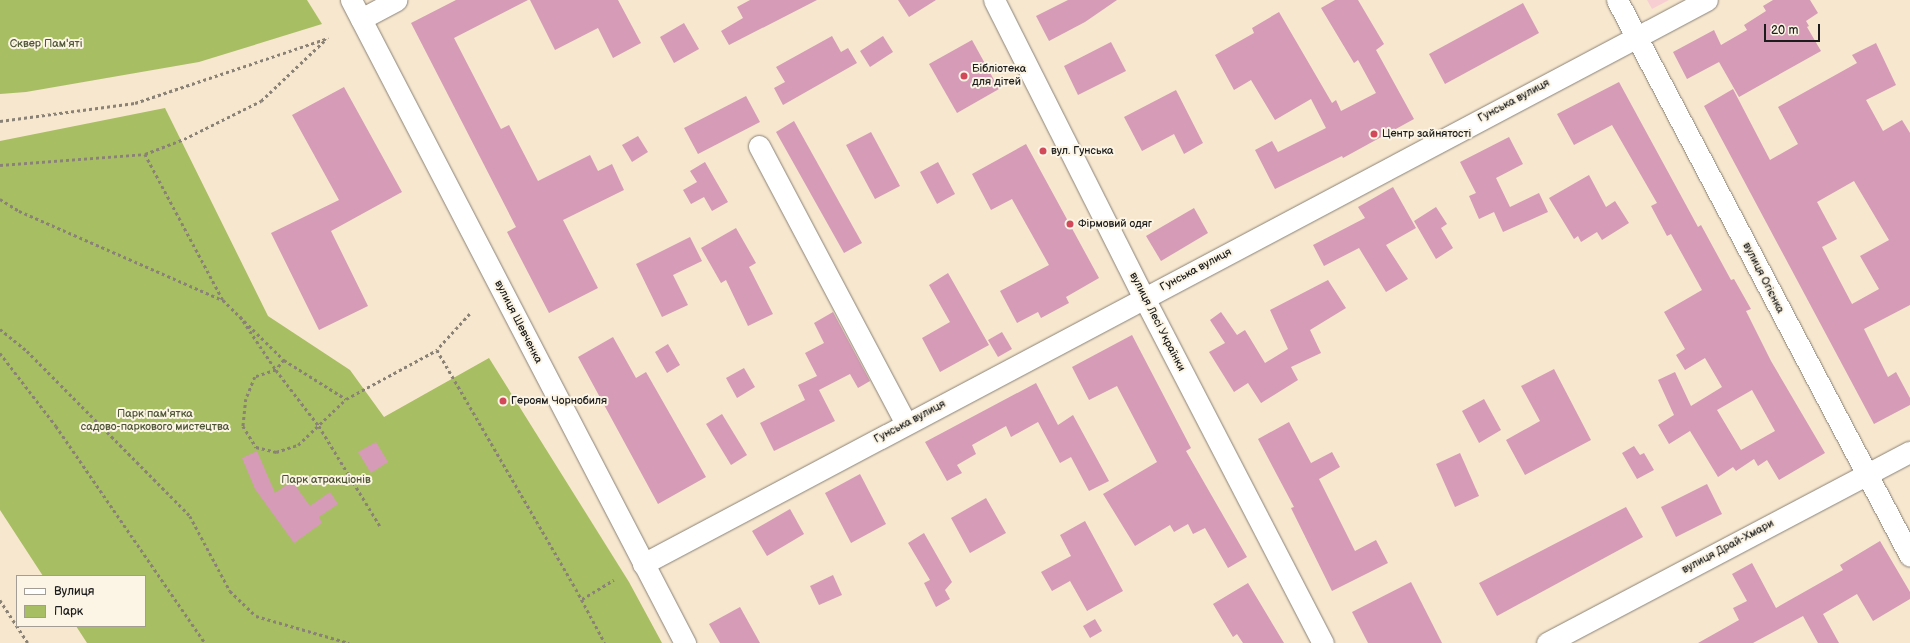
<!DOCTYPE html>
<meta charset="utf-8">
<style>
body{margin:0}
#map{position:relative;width:1910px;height:643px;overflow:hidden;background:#f7e7cf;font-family:"Balsamiq Sans",sans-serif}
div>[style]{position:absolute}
.built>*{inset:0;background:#f7cfd3}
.green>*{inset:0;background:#a8be63}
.building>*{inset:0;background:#d59bb7}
.path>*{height:2.5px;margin-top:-1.25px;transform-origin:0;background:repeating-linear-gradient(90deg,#8a8276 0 3px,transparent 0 6px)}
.roads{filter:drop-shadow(0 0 1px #8a8276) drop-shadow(0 0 1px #8a8276)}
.minor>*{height:21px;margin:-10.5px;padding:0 10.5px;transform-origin:10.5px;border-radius:10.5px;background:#fff}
.dots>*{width:11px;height:11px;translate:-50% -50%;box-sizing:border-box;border:2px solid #fcf5e5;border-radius:50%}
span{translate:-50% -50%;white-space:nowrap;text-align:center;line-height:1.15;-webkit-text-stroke:4px #fcf5e5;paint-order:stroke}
.park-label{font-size:11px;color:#4d5535}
.poi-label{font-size:11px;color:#1c1c1c}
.left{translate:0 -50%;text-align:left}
.street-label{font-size:11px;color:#1c1c1c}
.legend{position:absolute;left:16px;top:575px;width:130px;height:52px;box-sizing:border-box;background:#fcf5e5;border:1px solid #a29e95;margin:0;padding:5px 7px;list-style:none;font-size:12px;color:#1c1c1c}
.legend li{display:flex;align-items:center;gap:8px;height:20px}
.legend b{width:20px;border:1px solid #a29e95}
.scale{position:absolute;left:1764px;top:24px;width:56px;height:18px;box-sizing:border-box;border:2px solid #1c1c1c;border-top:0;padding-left:5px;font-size:12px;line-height:14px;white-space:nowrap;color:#1c1c1c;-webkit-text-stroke:3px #fcf5e5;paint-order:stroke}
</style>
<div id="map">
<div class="built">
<i style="clip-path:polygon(1647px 0,1669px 0,1652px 9px)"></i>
</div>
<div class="green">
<i style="clip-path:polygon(0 0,307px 0,322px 24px,199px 62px,26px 92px,0 94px)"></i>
<i style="clip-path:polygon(165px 108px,268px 316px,350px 370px,384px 417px,489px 358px,629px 582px,662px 643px,87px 643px,76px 626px,145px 626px,145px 576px,43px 576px,0 510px,0 141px)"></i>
</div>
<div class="building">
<i style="clip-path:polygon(456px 0,528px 0,454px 38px,501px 129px,509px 125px,538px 181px,590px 155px,598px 171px,612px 164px,624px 190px,563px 220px,598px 288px,549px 313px,507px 232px,516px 227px,411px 23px)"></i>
<i style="clip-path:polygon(530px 0,618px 0,641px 43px,613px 58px,598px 28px,555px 50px)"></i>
<i style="clip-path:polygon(750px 0,817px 0,729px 45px,721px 31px,743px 18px,737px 7px)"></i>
<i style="clip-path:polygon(898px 0,936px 0,909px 17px)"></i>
<i style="clip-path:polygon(1068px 0,1117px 0,1085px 22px,1049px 41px,1036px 16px)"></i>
<i style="clip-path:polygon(1335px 0,1358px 0,1384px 44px,1376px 50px,1414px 119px,1343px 158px,1342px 156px,1275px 189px,1255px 150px,1272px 141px,1278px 152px,1326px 128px,1311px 99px,1275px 120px,1251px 80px,1234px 90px,1215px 55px,1254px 33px,1252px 28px,1279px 12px,1332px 103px,1336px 100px,1341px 111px,1376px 93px,1358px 60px,1354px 63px,1321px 8px)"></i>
<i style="clip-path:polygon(1773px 0,1810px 0,1818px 13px,1806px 21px,1809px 26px,1807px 27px,1821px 51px,1739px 97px,1719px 62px,1687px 79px,1673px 52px,1714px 30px,1721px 45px,1747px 30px,1744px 25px,1766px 11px,1763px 6px)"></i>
<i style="clip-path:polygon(1523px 3px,1539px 33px,1445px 84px,1429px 54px)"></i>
<i style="clip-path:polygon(684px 23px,699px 49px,674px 63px,660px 37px)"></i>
<i style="clip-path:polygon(832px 36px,841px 52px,848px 48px,857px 63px,783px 105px,774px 88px,785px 82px,776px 67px)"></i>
<i style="clip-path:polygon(883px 36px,893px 52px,870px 67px,860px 51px)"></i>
<i style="clip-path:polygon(972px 40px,999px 89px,957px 113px,929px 64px)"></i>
<i style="clip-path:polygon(1111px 42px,1126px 71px,1078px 95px,1064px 66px)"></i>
<i style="clip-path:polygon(evenodd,1876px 43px,1896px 85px,1866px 100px,1883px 131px,1902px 120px,1910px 133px,1910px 305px,1864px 329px,1888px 377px,1896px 372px,1910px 398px,1910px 405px,1874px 424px,1704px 106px,1733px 89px,1770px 160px,1798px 144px,1778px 107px,1857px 63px,1852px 55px,1876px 43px,1854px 181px,1889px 240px,1860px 256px,1879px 289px,1852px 304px,1822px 247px,1837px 239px,1817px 202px,1854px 181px)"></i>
<i style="clip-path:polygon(evenodd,1619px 82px,1698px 227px,1701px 225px,1731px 280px,1734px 279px,1751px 309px,1746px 311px,1771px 361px,1825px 453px,1779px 480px,1767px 460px,1758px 466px,1754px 459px,1736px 471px,1733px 467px,1718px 477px,1690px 431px,1669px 444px,1658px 425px,1674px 415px,1658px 380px,1675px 372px,1691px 406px,1722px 387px,1705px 358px,1685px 370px,1676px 355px,1685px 349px,1664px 312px,1702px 290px,1671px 234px,1667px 236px,1651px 206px,1657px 203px,1612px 125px,1574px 145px,1557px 114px,1619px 82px,1752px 390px,1775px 431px,1741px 450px,1717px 410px,1752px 390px)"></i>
<i style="clip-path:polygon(344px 87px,402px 192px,331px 231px,368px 306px,319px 330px,271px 233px,339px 200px,292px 115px)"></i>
<i style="clip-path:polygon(1176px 90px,1203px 143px,1184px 154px,1174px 134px,1142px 151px,1124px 117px)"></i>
<i style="clip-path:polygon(746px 96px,760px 122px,698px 154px,684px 128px)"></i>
<i style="clip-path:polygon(794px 121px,862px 243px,844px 253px,776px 132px)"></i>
<i style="clip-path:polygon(871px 132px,900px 186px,875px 199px,846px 145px)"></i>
<i style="clip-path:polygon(638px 136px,648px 152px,632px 162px,622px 145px)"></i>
<i style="clip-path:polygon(1509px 137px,1523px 164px,1496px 178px,1510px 207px,1539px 193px,1548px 212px,1503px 232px,1494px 212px,1479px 219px,1469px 196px,1476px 193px,1460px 162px)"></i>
<i style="clip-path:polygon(1026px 144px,1099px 278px,1066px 297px,1069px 303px,1041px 318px,1038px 312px,1017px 323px,1000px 291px,1049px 265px,1012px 199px,991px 210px,972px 174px)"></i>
<i style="clip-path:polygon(705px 162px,728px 202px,712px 211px,704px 197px,691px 204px,683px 190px,697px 182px,690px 171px)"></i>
<i style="clip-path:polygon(938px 162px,955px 194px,937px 204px,920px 172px)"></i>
<i style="clip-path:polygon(1589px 175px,1606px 207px,1615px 201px,1629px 223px,1602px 240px,1597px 232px,1581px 242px,1578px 236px,1574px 239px,1549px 198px)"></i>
<i style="clip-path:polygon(1393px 187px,1416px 228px,1386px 245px,1408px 279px,1386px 292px,1359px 248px,1324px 266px,1313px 245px,1365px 218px,1358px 207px)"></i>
<i style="clip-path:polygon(1436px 207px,1447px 224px,1441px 228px,1453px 248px,1436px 259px,1414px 221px)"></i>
<i style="clip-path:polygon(1194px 208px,1208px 233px,1161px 261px,1146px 236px)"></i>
<i style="clip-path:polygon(736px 228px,756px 263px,749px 267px,773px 314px,748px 326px,726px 280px,721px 283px,701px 248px)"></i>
<i style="clip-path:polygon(690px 237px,702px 261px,673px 275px,688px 305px,662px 317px,636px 264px)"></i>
<i style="clip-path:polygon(948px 273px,989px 345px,940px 372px,922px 338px,950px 322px,929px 285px)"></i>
<i style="clip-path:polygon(1328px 280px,1346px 308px,1310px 330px,1321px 353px,1291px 367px,1298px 380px,1261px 403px,1248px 383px,1234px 392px,1209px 352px,1225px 343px,1210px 320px,1221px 312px,1237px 335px,1245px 330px,1265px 363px,1288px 349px,1270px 310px)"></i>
<i style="clip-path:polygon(833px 312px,870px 381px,858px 388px,850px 374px,819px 390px,835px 421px,774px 451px,760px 423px,805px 400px,798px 385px,817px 376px,805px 353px,824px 343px,814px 323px)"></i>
<i style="clip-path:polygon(1002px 332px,1012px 349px,998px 357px,988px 340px)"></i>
<i style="clip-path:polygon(1132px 335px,1191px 448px,1186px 451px,1247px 557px,1228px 568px,1205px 528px,1193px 534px,1188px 524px,1174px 532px,1170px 525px,1135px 546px,1103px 494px,1157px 462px,1117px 386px,1089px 400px,1072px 367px)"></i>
<i style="clip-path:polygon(613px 337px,636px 378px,646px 372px,706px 477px,658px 504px,578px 357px)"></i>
<i style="clip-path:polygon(668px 344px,680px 365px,667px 373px,655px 352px)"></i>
<i style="clip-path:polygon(744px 368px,755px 387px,737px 398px,726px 378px)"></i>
<i style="clip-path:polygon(1554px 369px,1591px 440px,1525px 475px,1506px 440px,1540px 421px,1521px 386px)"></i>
<i style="clip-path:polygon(1036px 383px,1058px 425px,1073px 415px,1109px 481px,1089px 491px,1071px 457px,1060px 463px,1038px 422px,1011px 437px,1006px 426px,972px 445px,976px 454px,957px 465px,962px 473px,947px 481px,925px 442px)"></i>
<i style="clip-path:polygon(1484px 399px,1501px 430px,1479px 443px,1462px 411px)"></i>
<i style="clip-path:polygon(722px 414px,747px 455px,731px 465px,706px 424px)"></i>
<i style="clip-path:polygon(1289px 422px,1311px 463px,1332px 452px,1340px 467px,1319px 479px,1355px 551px,1376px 540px,1388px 563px,1332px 591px,1291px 508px,1294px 507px,1258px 439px)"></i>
<i style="clip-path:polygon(376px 442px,388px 462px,371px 473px,358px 452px)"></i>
<i style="clip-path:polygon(1634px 446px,1640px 455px,1644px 453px,1654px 470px,1637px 479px,1622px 453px)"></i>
<i style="clip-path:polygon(257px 451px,275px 493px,292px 481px,310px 506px,330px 492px,338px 504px,319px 517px,322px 523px,294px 543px,255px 489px,242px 458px)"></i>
<i style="clip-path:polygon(1460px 453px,1479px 496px,1455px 507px,1436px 464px)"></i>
<i style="clip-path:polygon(860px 474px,886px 524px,851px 543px,825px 493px)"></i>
<i style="clip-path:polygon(1707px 484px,1722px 514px,1676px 537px,1661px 507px)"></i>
<i style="clip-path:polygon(986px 498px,1006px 533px,970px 553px,951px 518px)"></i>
<i style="clip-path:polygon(1626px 507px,1643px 537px,1497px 616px,1479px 583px)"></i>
<i style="clip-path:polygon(790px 509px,804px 534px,767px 556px,752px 531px)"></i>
<i style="clip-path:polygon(1085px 521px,1123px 591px,1087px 611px,1070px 581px,1052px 591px,1041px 572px,1071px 556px,1060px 535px)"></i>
<i style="clip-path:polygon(924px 533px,952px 582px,945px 590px,950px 599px,936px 607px,924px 583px,930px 580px,908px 543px)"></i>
<i style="clip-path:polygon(1880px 541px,1910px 592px,1910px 599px,1873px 621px,1857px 594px,1823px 614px,1839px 643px,1818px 643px,1803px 616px,1753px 643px,1698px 643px,1739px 620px,1733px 608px,1747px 601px,1732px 574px,1752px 563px,1776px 608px,1843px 570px,1840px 565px)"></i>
<i style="clip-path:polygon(833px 575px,842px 595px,819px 605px,810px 586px)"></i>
<i style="clip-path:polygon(1411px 582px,1442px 643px,1368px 643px,1352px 612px)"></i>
<i style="clip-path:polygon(1248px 583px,1284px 643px,1243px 643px,1237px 634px,1233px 637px,1213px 604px)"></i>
<i style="clip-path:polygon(740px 607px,760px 643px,720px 643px,709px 624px)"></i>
<i style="clip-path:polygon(1095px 619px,1102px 631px,1090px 638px,1083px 626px)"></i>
</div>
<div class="path">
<i style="left:0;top:121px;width:136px;rotate:-7.6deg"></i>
<i style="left:135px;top:103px;width:204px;rotate:-18.6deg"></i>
<i style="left:145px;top:154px;width:42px;rotate:-21deg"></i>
<i style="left:184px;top:139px;width:86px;rotate:-26.3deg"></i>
<i style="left:261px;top:101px;width:90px;rotate:-43.6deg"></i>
<i style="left:0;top:165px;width:145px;rotate:-4.3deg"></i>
<i style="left:145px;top:154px;width:166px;rotate:61.9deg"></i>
<i style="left:223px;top:300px;width:86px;rotate:44.5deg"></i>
<i style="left:284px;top:360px;width:73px;rotate:32.2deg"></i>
<i style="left:346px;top:399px;width:103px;rotate:-28.3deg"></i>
<i style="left:0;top:199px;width:22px;rotate:32deg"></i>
<i style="left:19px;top:211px;width:223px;rotate:23.6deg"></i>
<i style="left:470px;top:314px;width:49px;rotate:132.5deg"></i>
<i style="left:437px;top:350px;width:276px;rotate:59.8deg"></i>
<i style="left:576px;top:589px;width:61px;rotate:61.8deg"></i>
<i style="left:240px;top:316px;width:65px;rotate:56.3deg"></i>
<i style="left:276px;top:370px;width:71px;rotate:52.5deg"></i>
<i style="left:319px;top:426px;width:117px;rotate:58.6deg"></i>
<i style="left:0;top:329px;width:35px;rotate:39deg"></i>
<i style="left:27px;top:351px;width:232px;rotate:45.3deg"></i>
<i style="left:190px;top:516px;width:85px;rotate:61.9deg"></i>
<i style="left:230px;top:591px;width:36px;rotate:44deg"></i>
<i style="left:256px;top:616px;width:97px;rotate:16.2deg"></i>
<i style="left:0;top:353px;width:92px;rotate:52.5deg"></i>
<i style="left:56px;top:426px;width:263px;rotate:55.5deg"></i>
<i style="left:284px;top:360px;width:13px;rotate:129deg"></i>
<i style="left:276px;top:370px;width:22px;rotate:162deg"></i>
<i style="left:255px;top:377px;width:24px;rotate:112deg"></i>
<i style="left:246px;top:399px;width:27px;rotate:96deg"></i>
<i style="left:243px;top:426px;width:25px;rotate:58deg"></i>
<i style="left:256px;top:447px;width:21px;rotate:14deg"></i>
<i style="left:276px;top:452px;width:23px;rotate:-18deg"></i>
<i style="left:298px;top:445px;width:66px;rotate:-43.8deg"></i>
<i style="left:582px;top:599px;width:37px;rotate:-31deg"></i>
<i style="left:0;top:600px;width:51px;rotate:56.9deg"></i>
</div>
<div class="roads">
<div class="minor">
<i style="left:351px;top:0;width:725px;rotate:62.55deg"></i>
<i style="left:994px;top:0;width:334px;rotate:63.3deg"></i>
<i style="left:1144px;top:298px;width:389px;rotate:62.6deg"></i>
<i style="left:1617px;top:0;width:628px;rotate:62.21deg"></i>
<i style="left:361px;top:19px;width:40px;rotate:-28deg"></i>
<i style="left:759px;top:146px;width:314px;rotate:62.1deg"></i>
<i style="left:643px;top:564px;width:1204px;rotate:-27.93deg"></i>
<i style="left:1547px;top:643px;width:410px;rotate:-27.8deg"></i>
</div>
</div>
<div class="dots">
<i style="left:964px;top:76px;background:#d1495b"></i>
<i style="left:1374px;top:134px;background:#d1495b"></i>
<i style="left:1043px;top:151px;background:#d1495b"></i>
<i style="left:1070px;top:224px;background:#d1495b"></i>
<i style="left:503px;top:401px;background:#d1495b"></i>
</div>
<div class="park-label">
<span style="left:46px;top:44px">Сквер Пам'яті</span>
<span style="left:155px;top:421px">Парк пам'ятка<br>садово-паркового мистецтва</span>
<span style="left:326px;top:480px">Парк атракціонів</span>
</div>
<div class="poi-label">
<span class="left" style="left:972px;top:76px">Бібліотека<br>для дітей</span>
<span class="left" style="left:1382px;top:134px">Центр зайнятості</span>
<span class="left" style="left:1051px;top:151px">вул. Гунська</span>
<span class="left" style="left:1078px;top:224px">Фірмовий одяг</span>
<span class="left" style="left:511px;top:401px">Героям Чорнобиля</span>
</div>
<div class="street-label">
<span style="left:1514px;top:101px;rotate:-28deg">Гунська вулиця</span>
<span style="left:1196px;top:270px;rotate:-28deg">Гунська вулиця</span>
<span style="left:1763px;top:278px;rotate:63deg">вулиця Огієнка</span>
<span style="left:518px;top:322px;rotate:63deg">вулиця Шевченка</span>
<span style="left:1157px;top:322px;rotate:63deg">вулиця Лесі Українки</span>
<span style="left:910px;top:422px;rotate:-28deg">Гунська вулиця</span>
<span style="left:1728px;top:547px;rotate:-28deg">вулиця Драй-Хмари</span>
</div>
<ul class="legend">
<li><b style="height:5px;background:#fff"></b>Вулиця</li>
<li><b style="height:11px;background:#a8be63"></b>Парк</li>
</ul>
<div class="scale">20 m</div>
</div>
